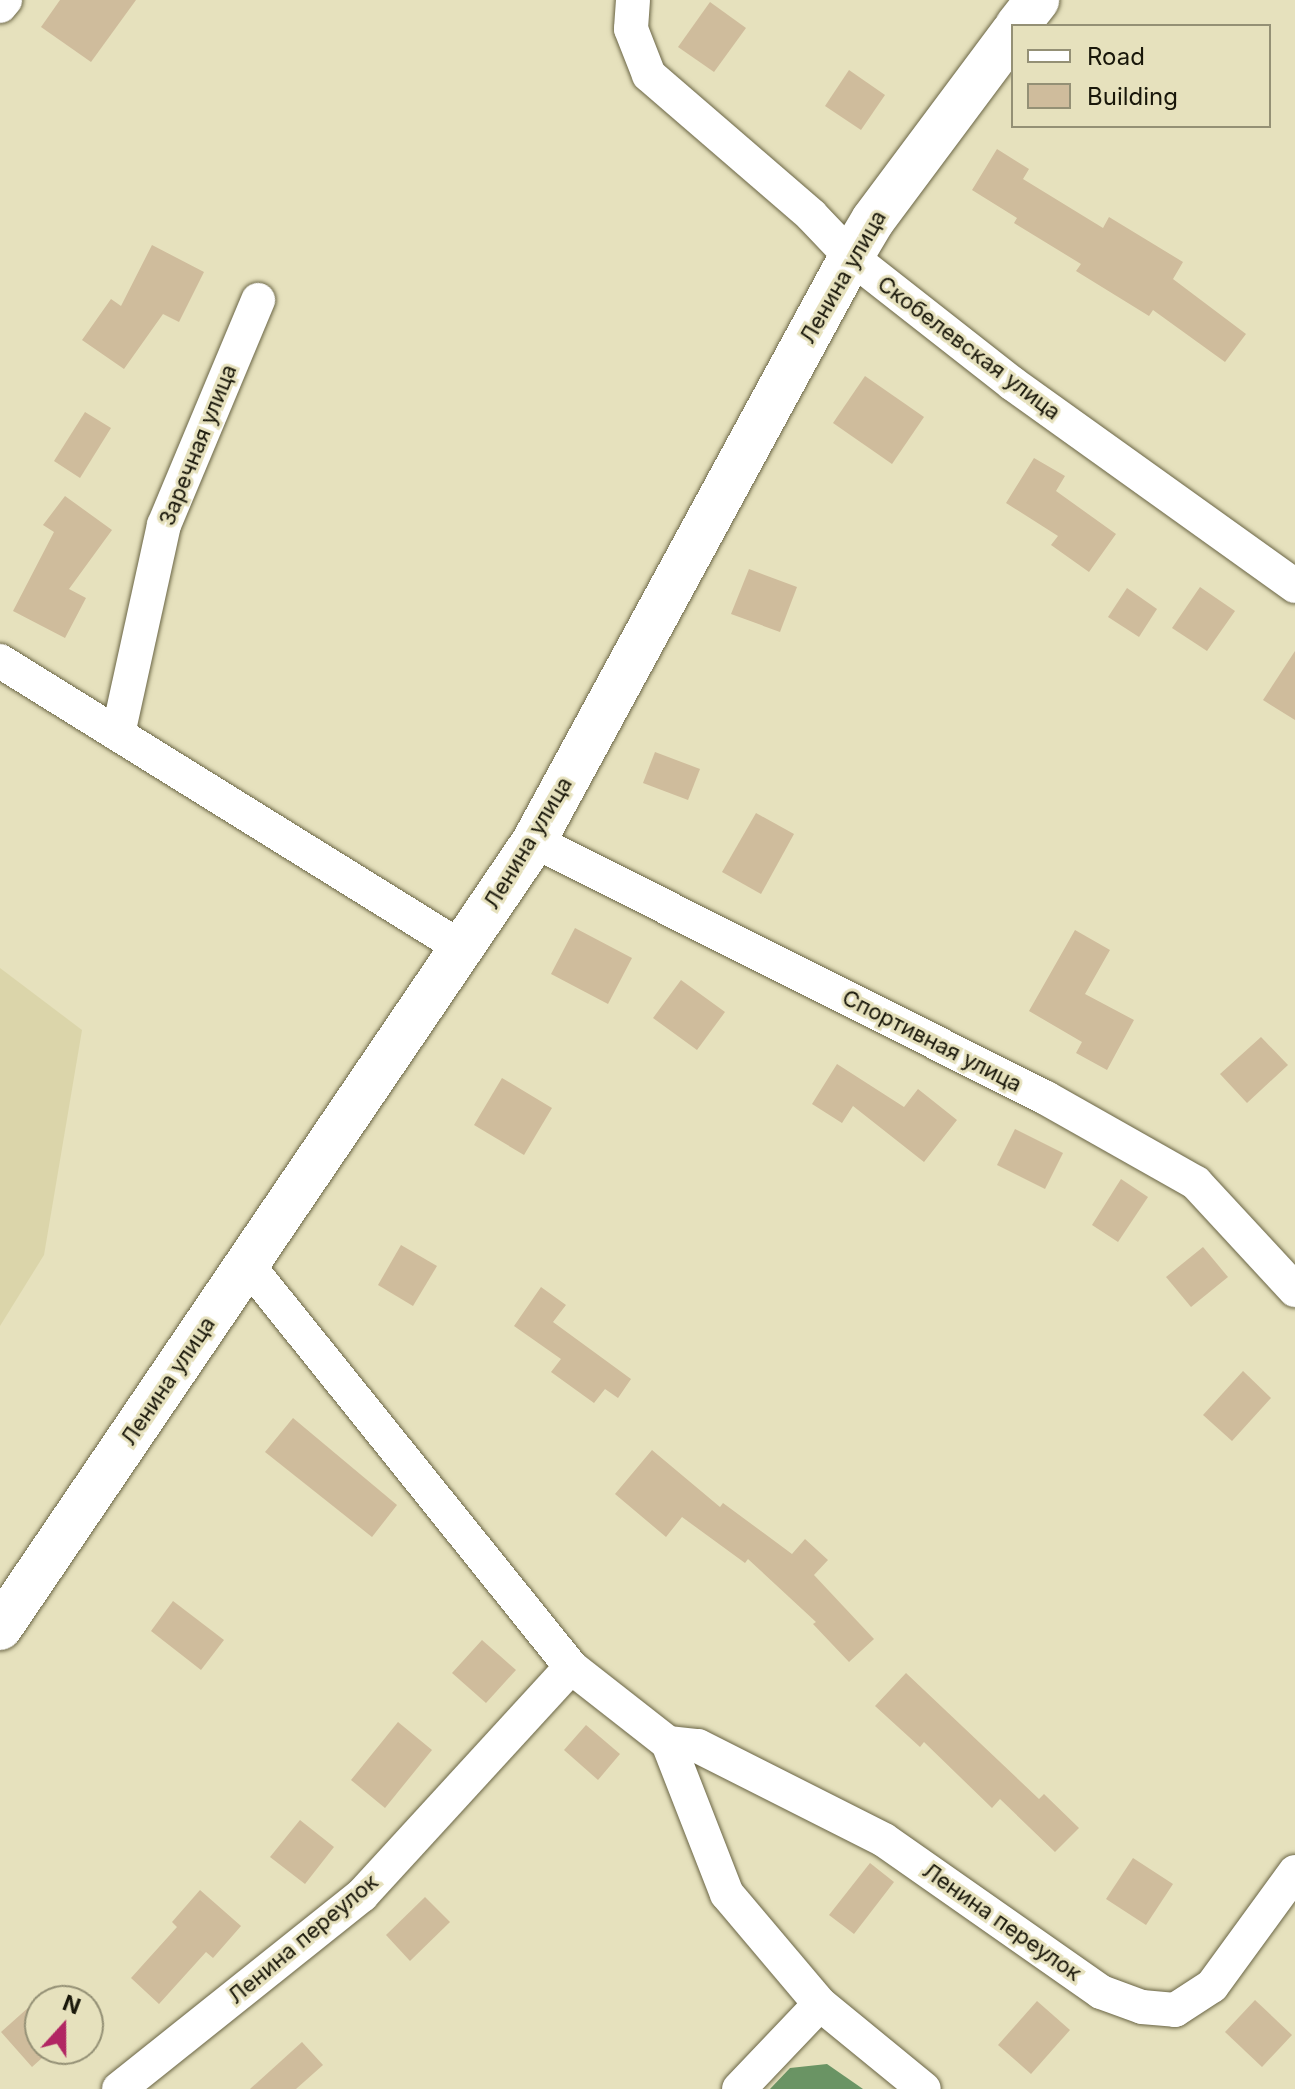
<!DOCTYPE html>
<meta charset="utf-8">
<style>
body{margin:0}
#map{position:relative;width:1295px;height:2089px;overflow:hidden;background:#e6e1bd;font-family:Inter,sans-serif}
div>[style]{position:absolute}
.built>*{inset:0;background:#dbd5aa}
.water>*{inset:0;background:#6a9464}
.building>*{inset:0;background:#cfbc9c}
.roads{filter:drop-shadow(0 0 2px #6a6545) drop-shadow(0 0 2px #6a6545)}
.street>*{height:34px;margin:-17px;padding:0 17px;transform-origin:17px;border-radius:17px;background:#fff}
.secondary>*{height:44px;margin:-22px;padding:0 22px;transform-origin:22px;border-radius:22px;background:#fff}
span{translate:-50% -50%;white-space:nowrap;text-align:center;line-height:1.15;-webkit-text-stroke:6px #e6e1bd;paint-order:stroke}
.street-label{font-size:22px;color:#19170a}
.legend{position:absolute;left:1011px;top:24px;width:260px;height:104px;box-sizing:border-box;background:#e6e1bd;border:2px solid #949075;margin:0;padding:10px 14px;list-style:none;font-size:24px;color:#19170a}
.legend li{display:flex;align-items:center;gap:16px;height:40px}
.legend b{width:40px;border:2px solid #949075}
.north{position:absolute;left:24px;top:1985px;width:80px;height:80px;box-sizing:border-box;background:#e6e1bd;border:2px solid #949075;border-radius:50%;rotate:21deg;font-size:22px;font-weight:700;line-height:32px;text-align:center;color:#19170a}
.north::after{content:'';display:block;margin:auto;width:28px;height:36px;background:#b12663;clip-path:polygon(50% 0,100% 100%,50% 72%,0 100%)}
</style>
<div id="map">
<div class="built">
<i style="clip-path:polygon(0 968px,82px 1030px,44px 1255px,0 1326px)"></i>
</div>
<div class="water">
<i style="clip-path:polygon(827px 2064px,863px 2089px,770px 2089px,790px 2068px)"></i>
</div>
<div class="building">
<i style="clip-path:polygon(60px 0,136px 0,91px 62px,41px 27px)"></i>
<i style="clip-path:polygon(710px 2px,746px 28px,714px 72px,678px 47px)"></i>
<i style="clip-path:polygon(849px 70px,885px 95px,861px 130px,825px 106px)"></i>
<i style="clip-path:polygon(997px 149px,1029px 169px,1023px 179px,1103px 228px,1109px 217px,1183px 262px,1173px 279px,1246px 334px,1225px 362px,1153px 310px,1149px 316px,1076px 271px,1081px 264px,1014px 223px,1017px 218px,972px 190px)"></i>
<i style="clip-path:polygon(152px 245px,204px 272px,179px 322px,163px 314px,124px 369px,82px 340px,111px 299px,121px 306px)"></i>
<i style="clip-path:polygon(865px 376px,924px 417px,892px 464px,833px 423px)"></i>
<i style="clip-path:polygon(85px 412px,111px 428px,80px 478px,54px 461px)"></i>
<i style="clip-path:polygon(1034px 458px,1065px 476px,1056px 491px,1116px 534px,1089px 572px,1051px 545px,1058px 536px,1006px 503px)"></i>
<i style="clip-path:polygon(65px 496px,112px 530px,69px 589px,86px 598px,65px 638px,13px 611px,54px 532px,43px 525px)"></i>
<i style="clip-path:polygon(749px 569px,797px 587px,780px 632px,731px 614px)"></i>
<i style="clip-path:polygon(1200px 587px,1235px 611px,1207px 651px,1172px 628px)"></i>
<i style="clip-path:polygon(1127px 588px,1157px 609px,1139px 637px,1108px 617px)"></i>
<i style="clip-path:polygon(1295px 651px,1295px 720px,1263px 700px)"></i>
<i style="clip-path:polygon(655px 752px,700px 769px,688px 800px,643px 783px)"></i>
<i style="clip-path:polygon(756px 813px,794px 834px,761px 894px,722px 872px)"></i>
<i style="clip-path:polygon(575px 928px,632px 958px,608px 1004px,551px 974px)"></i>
<i style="clip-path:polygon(1075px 930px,1110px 950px,1085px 994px,1134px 1020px,1107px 1070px,1076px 1053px,1082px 1042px,1029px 1011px)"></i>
<i style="clip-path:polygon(681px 980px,725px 1012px,697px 1050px,653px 1018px)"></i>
<i style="clip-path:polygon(1261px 1037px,1288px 1065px,1247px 1103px,1220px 1074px)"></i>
<i style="clip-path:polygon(837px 1064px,904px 1107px,918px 1089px,957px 1120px,924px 1162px,853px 1106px,842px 1123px,812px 1104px)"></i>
<i style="clip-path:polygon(502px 1078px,552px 1108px,524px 1155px,474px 1125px)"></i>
<i style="clip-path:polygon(1015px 1129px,1063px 1153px,1045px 1189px,997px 1165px)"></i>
<i style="clip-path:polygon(1121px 1179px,1148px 1197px,1118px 1242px,1092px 1225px)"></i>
<i style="clip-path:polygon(401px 1245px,437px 1266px,413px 1306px,378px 1285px)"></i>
<i style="clip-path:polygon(1203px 1247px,1228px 1277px,1191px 1307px,1166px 1277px)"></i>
<i style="clip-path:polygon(541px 1287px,566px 1305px,553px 1322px,631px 1379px,618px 1398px,605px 1389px,594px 1403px,551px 1372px,561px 1359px,514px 1326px)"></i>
<i style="clip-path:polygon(1243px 1371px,1271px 1398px,1232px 1441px,1203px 1415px)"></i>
<i style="clip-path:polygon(293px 1418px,397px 1505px,372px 1537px,265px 1452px)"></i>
<i style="clip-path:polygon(652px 1450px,720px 1507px,723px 1503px,792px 1554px,805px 1539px,828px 1560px,814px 1575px,874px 1639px,849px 1662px,813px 1624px,816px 1622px,748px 1559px,745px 1563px,682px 1517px,666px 1537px,615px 1494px)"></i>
<i style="clip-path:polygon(173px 1601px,224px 1640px,201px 1670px,151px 1631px)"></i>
<i style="clip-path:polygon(482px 1640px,516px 1670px,486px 1703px,452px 1673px)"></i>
<i style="clip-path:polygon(906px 1673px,1039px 1799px,1044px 1794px,1079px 1828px,1055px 1852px,1000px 1799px,992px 1808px,924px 1742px,920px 1747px,875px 1706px)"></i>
<i style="clip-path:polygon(398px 1722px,432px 1750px,385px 1808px,351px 1780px)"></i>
<i style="clip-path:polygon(586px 1725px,620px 1754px,598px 1780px,564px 1750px)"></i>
<i style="clip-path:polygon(300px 1820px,334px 1847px,305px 1884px,270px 1857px)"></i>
<i style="clip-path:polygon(1133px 1858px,1173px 1884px,1146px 1925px,1106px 1899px)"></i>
<i style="clip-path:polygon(870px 1863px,894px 1882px,854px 1934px,829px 1915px)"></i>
<i style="clip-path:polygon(200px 1890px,241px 1926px,213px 1958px,206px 1952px,159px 2004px,131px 1978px,177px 1927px,172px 1922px)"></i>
<i style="clip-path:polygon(425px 1897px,450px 1922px,410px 1961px,386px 1935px)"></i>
<i style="clip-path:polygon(39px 1998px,40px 2049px,52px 2049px,32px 2067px,1px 2032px)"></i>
<i style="clip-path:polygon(1255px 2000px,1292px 2035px,1262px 2067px,1225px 2032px)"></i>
<i style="clip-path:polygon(1037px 2001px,1070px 2030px,1031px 2074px,998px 2045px)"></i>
<i style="clip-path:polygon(302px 2042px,323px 2065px,296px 2089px,250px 2089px)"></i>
</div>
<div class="roads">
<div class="street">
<i style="left:633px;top:0;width:29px;rotate:94deg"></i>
<i style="left:631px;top:29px;width:49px;rotate:68.6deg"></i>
<i style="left:649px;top:75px;width:214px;rotate:40.8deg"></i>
<i style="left:811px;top:215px;width:58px;rotate:46.4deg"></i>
<i style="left:851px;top:257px;width:206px;rotate:38.1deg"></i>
<i style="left:1013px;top:384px;width:347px;rotate:35.6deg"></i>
<i style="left:0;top:6px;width:8px;rotate:-50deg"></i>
<i style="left:0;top:661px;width:544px;rotate:31.85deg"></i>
<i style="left:118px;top:734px;width:214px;rotate:-77.6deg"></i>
<i style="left:164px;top:525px;width:244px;rotate:-67.3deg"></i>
<i style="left:534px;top:841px;width:573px;rotate:26.65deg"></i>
<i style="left:1046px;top:1098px;width:172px;rotate:29.5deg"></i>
<i style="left:1196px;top:1183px;width:146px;rotate:47.2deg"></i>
<i style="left:247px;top:1264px;width:517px;rotate:51.2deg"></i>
<i style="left:571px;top:1667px;width:123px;rotate:38.1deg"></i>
<i style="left:668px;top:1743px;width:162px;rotate:68.7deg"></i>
<i style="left:727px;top:1894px;width:144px;rotate:49.8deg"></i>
<i style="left:820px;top:2004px;width:134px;rotate:39.3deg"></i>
<i style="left:668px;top:1743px;width:30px;rotate:6deg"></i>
<i style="left:698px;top:1746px;width:208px;rotate:26.8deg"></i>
<i style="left:884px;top:1840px;width:265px;rotate:35deg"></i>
<i style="left:1101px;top:1992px;width:44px;rotate:20.1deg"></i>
<i style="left:1142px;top:2007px;width:33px;rotate:5deg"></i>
<i style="left:1175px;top:2010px;width:44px;rotate:-33deg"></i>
<i style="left:1212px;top:1986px;width:141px;rotate:-53.9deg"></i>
<i style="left:119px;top:2089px;width:311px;rotate:-38.6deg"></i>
<i style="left:362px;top:1895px;width:309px;rotate:-47.5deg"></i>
<i style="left:739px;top:2089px;width:117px;rotate:-46.4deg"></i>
</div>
<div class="secondary">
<i style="left:1017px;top:26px;width:33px;rotate:-52deg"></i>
<i style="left:0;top:1628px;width:951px;rotate:-55.84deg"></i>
<i style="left:534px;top:841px;width:664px;rotate:-61.51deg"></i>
<i style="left:851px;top:257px;width:43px;rotate:-59.3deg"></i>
<i style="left:873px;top:220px;width:234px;rotate:-53.3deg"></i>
</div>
</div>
<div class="street-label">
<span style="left:843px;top:277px;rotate:-60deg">Ленина улица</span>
<span style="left:969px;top:348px;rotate:37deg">Скобелевская улица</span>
<span style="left:198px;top:445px;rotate:-68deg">Заречная улица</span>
<span style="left:528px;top:843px;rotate:-59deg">Ленина улица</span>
<span style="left:932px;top:1041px;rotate:27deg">Спортивная улица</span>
<span style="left:168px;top:1381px;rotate:-56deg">Ленина улица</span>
<span style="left:1002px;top:1922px;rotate:35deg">Ленина переулок</span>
<span style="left:303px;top:1939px;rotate:-40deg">Ленина переулок</span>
</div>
<ul class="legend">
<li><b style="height:10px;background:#fff"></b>Road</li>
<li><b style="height:22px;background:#cfbc9c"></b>Building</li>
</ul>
<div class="north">N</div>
</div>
